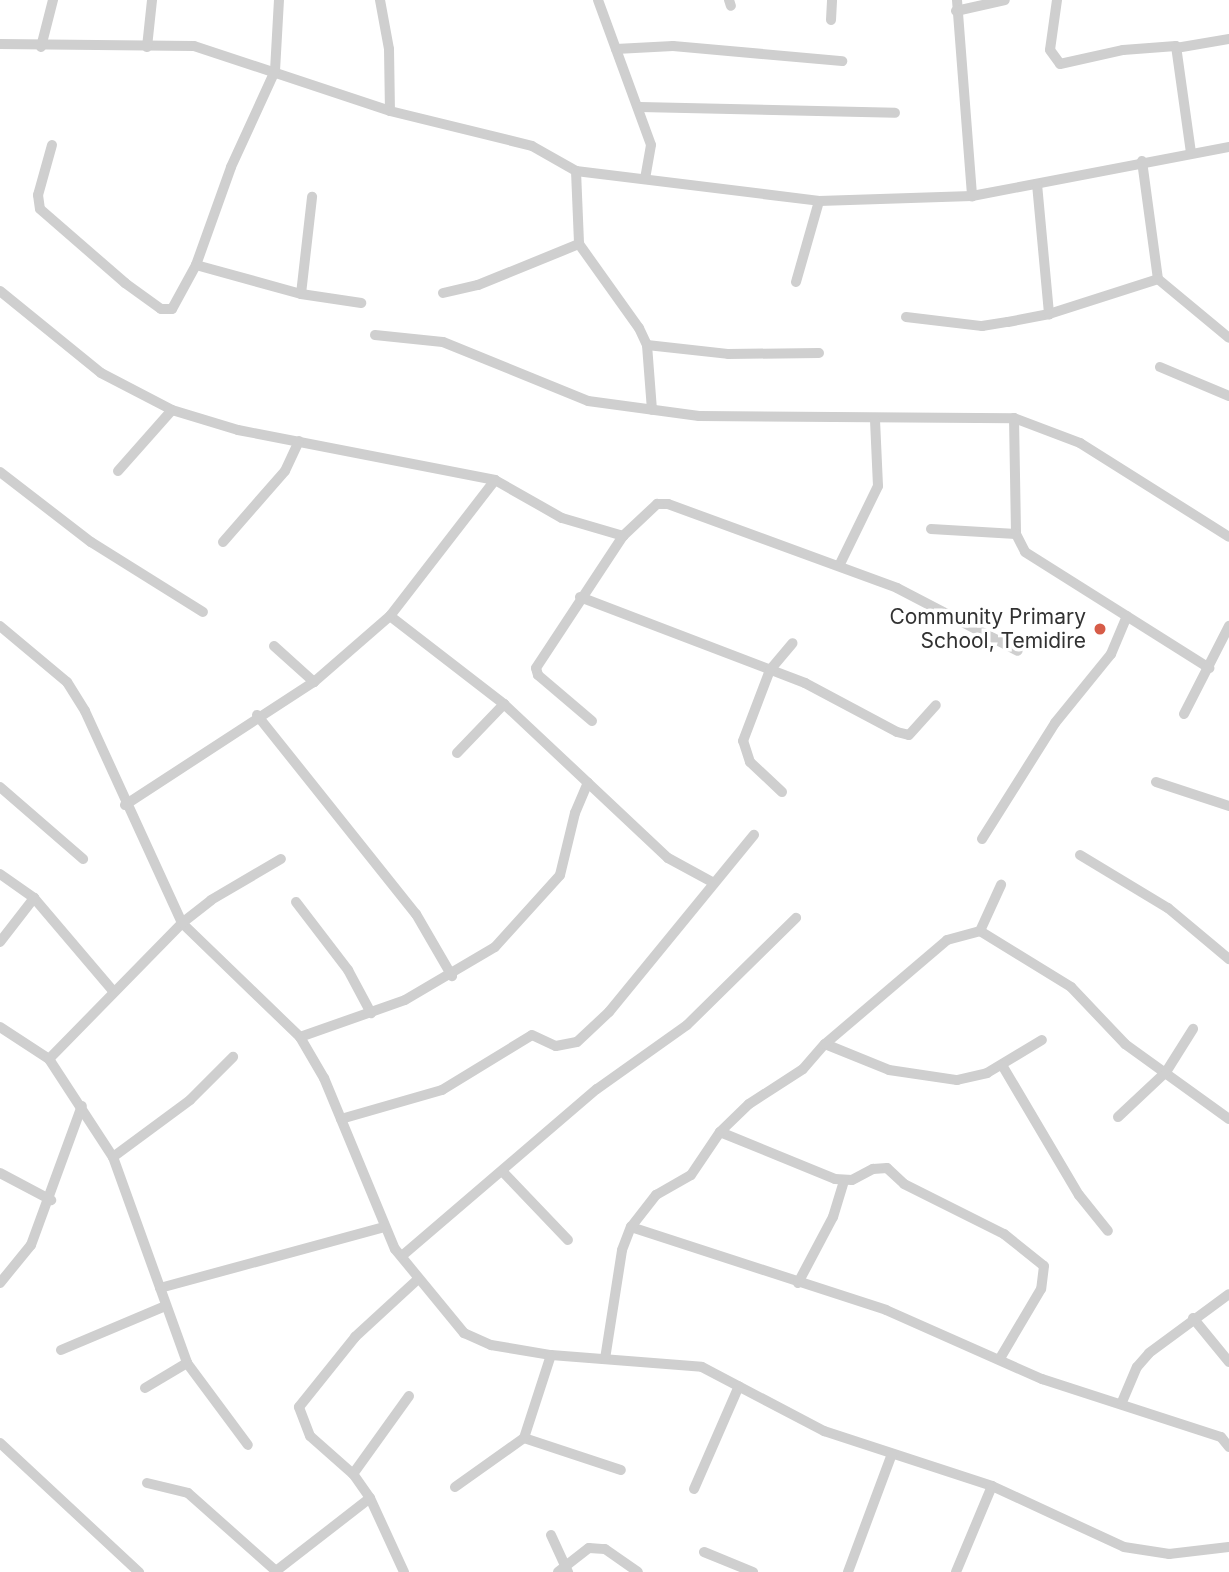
<!DOCTYPE html>
<style>
body{margin:0}
#map{position:relative;width:1229px;height:1572px;overflow:hidden;background:#fff;font-family:Inter,sans-serif}
div>[style]{position:absolute}
.street>*{height:10px;margin:-5px;padding:0 5px;transform-origin:5px;border-radius:5px;background:#cfcfcf}
.dots>*{width:19px;height:19px;translate:-50% -50%;box-sizing:border-box;border:4px solid #fff;border-radius:50%}
span{translate:-50% -50%;white-space:nowrap;text-align:center;line-height:1.15;-webkit-text-stroke:7px #fff;paint-order:stroke}
.poi-label{font-size:21px;color:#323232}
.right{translate:-100% -50%;text-align:right}
</style>
<div id="map">
<div class="street">
<i style="left:380px;top:0;width:50px;rotate:79.6deg"></i>
<i style="left:389px;top:49px;width:62px;rotate:89.1deg"></i>
<i style="left:598px;top:0;width:154px;rotate:69.9deg"></i>
<i style="left:651px;top:145px;width:34px;rotate:100deg"></i>
<i style="left:729px;top:0;width:6px;rotate:72deg"></i>
<i style="left:957px;top:0;width:197px;rotate:85.6deg"></i>
<i style="left:1057px;top:0;width:50px;rotate:98deg"></i>
<i style="left:1050px;top:50px;width:17px;rotate:54deg"></i>
<i style="left:1060px;top:64px;width:65px;rotate:-12.5deg"></i>
<i style="left:1123px;top:50px;width:53px;rotate:-4.3deg"></i>
<i style="left:1176px;top:46px;width:108px;rotate:82deg"></i>
<i style="left:956px;top:11px;width:50px;rotate:-12.7deg"></i>
<i style="left:831px;top:20px;width:20px;rotate:-87deg"></i>
<i style="left:0;top:44px;width:194px;rotate:0.6deg"></i>
<i style="left:194px;top:46px;width:206px;rotate:18.3deg"></i>
<i style="left:390px;top:111px;width:146px;rotate:13.8deg"></i>
<i style="left:532px;top:146px;width:51px;rotate:29.6deg"></i>
<i style="left:576px;top:171px;width:245px;rotate:7deg"></i>
<i style="left:819px;top:201px;width:153px;rotate:-1.9deg"></i>
<i style="left:972px;top:196px;width:262px;rotate:-10.8deg"></i>
<i style="left:41px;top:47px;width:49px;rotate:-75.7deg"></i>
<i style="left:147px;top:47px;width:47px;rotate:-83.9deg"></i>
<i style="left:1176px;top:48px;width:54px;rotate:-9.6deg"></i>
<i style="left:616px;top:49px;width:57px;rotate:-3deg"></i>
<i style="left:673px;top:46px;width:170px;rotate:5.1deg"></i>
<i style="left:640px;top:107px;width:255px;rotate:1.3deg"></i>
<i style="left:52px;top:145px;width:52px;rotate:105.6deg"></i>
<i style="left:38px;top:195px;width:14px;rotate:82deg"></i>
<i style="left:40px;top:209px;width:113px;rotate:41deg"></i>
<i style="left:125px;top:283px;width:44px;rotate:35.8deg"></i>
<i style="left:161px;top:309px;width:11px"></i>
<i style="left:172px;top:309px;width:50px;rotate:-61.4deg"></i>
<i style="left:196px;top:265px;width:104px;rotate:-70.3deg"></i>
<i style="left:231px;top:167px;width:106px;rotate:-65.4deg"></i>
<i style="left:275px;top:71px;width:71px;rotate:-86.8deg"></i>
<i style="left:1142px;top:161px;width:119px;rotate:82.3deg"></i>
<i style="left:1158px;top:279px;width:92px;rotate:39.7deg"></i>
<i style="left:576px;top:171px;width:73px;rotate:87.6deg"></i>
<i style="left:579px;top:244px;width:103px;rotate:54.5deg"></i>
<i style="left:639px;top:328px;width:19px;rotate:65deg"></i>
<i style="left:647px;top:345px;width:65px;rotate:85.6deg"></i>
<i style="left:1037px;top:184px;width:131px;rotate:84.7deg"></i>
<i style="left:196px;top:265px;width:109px;rotate:15.4deg"></i>
<i style="left:301px;top:294px;width:61px;rotate:8.5deg"></i>
<i style="left:796px;top:282px;width:84px;rotate:-74.1deg"></i>
<i style="left:0;top:291px;width:130px;rotate:39.1deg"></i>
<i style="left:101px;top:373px;width:80px;rotate:27.5deg"></i>
<i style="left:172px;top:410px;width:69px;rotate:16.9deg"></i>
<i style="left:238px;top:430px;width:262px;rotate:11deg"></i>
<i style="left:495px;top:480px;width:77px;rotate:29.6deg"></i>
<i style="left:562px;top:518px;width:64px;rotate:16.4deg"></i>
<i style="left:443px;top:293px;width:36px;rotate:-13deg"></i>
<i style="left:478px;top:285px;width:109px;rotate:-22.1deg"></i>
<i style="left:301px;top:294px;width:98px;rotate:-83.5deg"></i>
<i style="left:906px;top:317px;width:77px;rotate:6.8deg"></i>
<i style="left:982px;top:326px;width:26px;rotate:-9deg"></i>
<i style="left:1008px;top:322px;width:42px;rotate:-11deg"></i>
<i style="left:1049px;top:314px;width:114px;rotate:-17.8deg"></i>
<i style="left:375px;top:335px;width:68px;rotate:5.9deg"></i>
<i style="left:443px;top:342px;width:157px;rotate:22.1deg"></i>
<i style="left:588px;top:401px;width:112px;rotate:7.7deg"></i>
<i style="left:699px;top:416px;width:315px;rotate:0.4deg"></i>
<i style="left:1014px;top:418px;width:71px;rotate:20.7deg"></i>
<i style="left:1080px;top:443px;width:176px;rotate:32.2deg"></i>
<i style="left:647px;top:345px;width:81px;rotate:6.3deg"></i>
<i style="left:728px;top:354px;width:91px;rotate:-0.6deg"></i>
<i style="left:1160px;top:367px;width:75px;rotate:22.8deg"></i>
<i style="left:1014px;top:418px;width:116px;rotate:89deg"></i>
<i style="left:118px;top:471px;width:81px;rotate:-48.5deg"></i>
<i style="left:0;top:472px;width:115px;rotate:37.6deg"></i>
<i style="left:91px;top:542px;width:132px;rotate:32deg"></i>
<i style="left:931px;top:529px;width:85px;rotate:3.4deg"></i>
<i style="left:1016px;top:534px;width:20px;rotate:63deg"></i>
<i style="left:1025px;top:552px;width:218px;rotate:32.2deg"></i>
<i style="left:223px;top:542px;width:94px;rotate:-48.9deg"></i>
<i style="left:285px;top:471px;width:33px;rotate:-65deg"></i>
<i style="left:839px;top:566px;width:89px;rotate:-64deg"></i>
<i style="left:878px;top:486px;width:66px;rotate:-92.6deg"></i>
<i style="left:580px;top:597px;width:241px;rotate:20.9deg"></i>
<i style="left:805px;top:683px;width:104px;rotate:28deg"></i>
<i style="left:897px;top:732px;width:12px;rotate:14deg"></i>
<i style="left:909px;top:735px;width:40px;rotate:-48deg"></i>
<i style="left:390px;top:616px;width:144px;rotate:37.7deg"></i>
<i style="left:504px;top:704px;width:225px;rotate:43.2deg"></i>
<i style="left:668px;top:858px;width:50px;rotate:28.6deg"></i>
<i style="left:0;top:626px;width:87px;rotate:39.9deg"></i>
<i style="left:67px;top:682px;width:34px;rotate:58deg"></i>
<i style="left:85px;top:711px;width:233px;rotate:65.4deg"></i>
<i style="left:182px;top:923px;width:164px;rotate:44deg"></i>
<i style="left:300px;top:1037px;width:48px;rotate:59.7deg"></i>
<i style="left:324px;top:1078px;width:185px;rotate:67.5deg"></i>
<i style="left:395px;top:1249px;width:109px;rotate:50.6deg"></i>
<i style="left:464px;top:1333px;width:30px;rotate:24deg"></i>
<i style="left:491px;top:1345px;width:61px;rotate:9.5deg"></i>
<i style="left:551px;top:1355px;width:151px;rotate:4.5deg"></i>
<i style="left:702px;top:1367px;width:138px;rotate:27.7deg"></i>
<i style="left:824px;top:1431px;width:177px;rotate:18.1deg"></i>
<i style="left:992px;top:1486px;width:145px;rotate:24.8deg"></i>
<i style="left:1124px;top:1547px;width:46px;rotate:8.8deg"></i>
<i style="left:1169px;top:1554px;width:60px;rotate:-6.7deg"></i>
<i style="left:274px;top:646px;width:54px;rotate:42deg"></i>
<i style="left:1184px;top:714px;width:99px;rotate:-62.9deg"></i>
<i style="left:257px;top:715px;width:255px;rotate:51.4deg"></i>
<i style="left:416px;top:914px;width:72px;rotate:59.9deg"></i>
<i style="left:592px;top:721px;width:71px;rotate:-139.6deg"></i>
<i style="left:538px;top:675px;width:7px;rotate:-106deg"></i>
<i style="left:536px;top:668px;width:158px;rotate:-56.6deg"></i>
<i style="left:623px;top:536px;width:47px;rotate:-43.3deg"></i>
<i style="left:657px;top:504px;width:11px"></i>
<i style="left:668px;top:504px;width:244px;rotate:20.1deg"></i>
<i style="left:897px;top:588px;width:136px;rotate:27.5deg"></i>
<i style="left:457px;top:753px;width:68px;rotate:-46.2deg"></i>
<i style="left:1156px;top:782px;width:77px;rotate:18.2deg"></i>
<i style="left:0;top:787px;width:110px;rotate:40.9deg"></i>
<i style="left:782px;top:792px;width:44px;rotate:-136.8deg"></i>
<i style="left:750px;top:762px;width:22px;rotate:-108deg"></i>
<i style="left:743px;top:741px;width:76px;rotate:-69.2deg"></i>
<i style="left:770px;top:670px;width:35px;rotate:-50deg"></i>
<i style="left:125px;top:805px;width:225px;rotate:-33.1deg"></i>
<i style="left:314px;top:682px;width:101px;rotate:-41deg"></i>
<i style="left:390px;top:616px;width:172px;rotate:-52.3deg"></i>
<i style="left:982px;top:839px;width:137px;rotate:-57.8deg"></i>
<i style="left:1055px;top:723px;width:89px;rotate:-50.9deg"></i>
<i style="left:1111px;top:654px;width:41px;rotate:-67.2deg"></i>
<i style="left:1080px;top:855px;width:103px;rotate:31.1deg"></i>
<i style="left:1168px;top:908px;width:80px;rotate:39.9deg"></i>
<i style="left:0;top:874px;width:42px;rotate:35.2deg"></i>
<i style="left:34px;top:898px;width:123px;rotate:49.6deg"></i>
<i style="left:296px;top:902px;width:86px;rotate:52.6deg"></i>
<i style="left:348px;top:970px;width:49px;rotate:61.9deg"></i>
<i style="left:980px;top:931px;width:107px;rotate:31.6deg"></i>
<i style="left:1071px;top:987px;width:79px;rotate:46.5deg"></i>
<i style="left:1125px;top:1044px;width:128px;rotate:35.8deg"></i>
<i style="left:0;top:942px;width:56px;rotate:-52.3deg"></i>
<i style="left:0;top:1027px;width:59px;rotate:33.1deg"></i>
<i style="left:49px;top:1059px;width:117px;rotate:56.9deg"></i>
<i style="left:113px;top:1157px;width:219px;rotate:70.2deg"></i>
<i style="left:187px;top:1363px;width:102px;rotate:53.4deg"></i>
<i style="left:300px;top:1037px;width:111px;rotate:-19.4deg"></i>
<i style="left:405px;top:1000px;width:104px;rotate:-30.5deg"></i>
<i style="left:495px;top:947px;width:97px;rotate:-47.9deg"></i>
<i style="left:560px;top:875px;width:64px;rotate:-76.4deg"></i>
<i style="left:575px;top:813px;width:33px;rotate:-67deg"></i>
<i style="left:825px;top:1044px;width:69px;rotate:22.1deg"></i>
<i style="left:889px;top:1070px;width:69px;rotate:8.4deg"></i>
<i style="left:957px;top:1080px;width:31px;rotate:-13deg"></i>
<i style="left:987px;top:1073px;width:64px;rotate:-31deg"></i>
<i style="left:49px;top:1059px;width:190px;rotate:-45.6deg"></i>
<i style="left:182px;top:923px;width:37px;rotate:-38deg"></i>
<i style="left:211px;top:900px;width:81px;rotate:-30.4deg"></i>
<i style="left:1002px;top:1065px;width:151px;rotate:59.4deg"></i>
<i style="left:1079px;top:1195px;width:46px;rotate:51.1deg"></i>
<i style="left:1118px;top:1117px;width:66px;rotate:-43.2deg"></i>
<i style="left:1166px;top:1072px;width:51px;rotate:-57.9deg"></i>
<i style="left:341px;top:1119px;width:105px;rotate:-16deg"></i>
<i style="left:442px;top:1090px;width:105px;rotate:-31.4deg"></i>
<i style="left:532px;top:1035px;width:26px;rotate:25deg"></i>
<i style="left:556px;top:1046px;width:21px;rotate:-11deg"></i>
<i style="left:577px;top:1042px;width:44px;rotate:-43.2deg"></i>
<i style="left:609px;top:1012px;width:229px;rotate:-50.7deg"></i>
<i style="left:720px;top:1132px;width:124px;rotate:22.2deg"></i>
<i style="left:835px;top:1179px;width:17px;rotate:3deg"></i>
<i style="left:852px;top:1180px;width:24px;rotate:-28deg"></i>
<i style="left:873px;top:1169px;width:14px;rotate:-4deg"></i>
<i style="left:887px;top:1168px;width:23px;rotate:43deg"></i>
<i style="left:904px;top:1184px;width:112px;rotate:26.6deg"></i>
<i style="left:1004px;top:1234px;width:51px;rotate:38.7deg"></i>
<i style="left:1044px;top:1266px;width:23px;rotate:97deg"></i>
<i style="left:1041px;top:1289px;width:82px;rotate:120.6deg"></i>
<i style="left:113px;top:1157px;width:96px;rotate:-36.5deg"></i>
<i style="left:190px;top:1100px;width:61px;rotate:-45deg"></i>
<i style="left:503px;top:1172px;width:94px;rotate:46.3deg"></i>
<i style="left:0;top:1173px;width:58px;rotate:27.9deg"></i>
<i style="left:631px;top:1227px;width:268px;rotate:18deg"></i>
<i style="left:886px;top:1310px;width:171px;rotate:23.9deg"></i>
<i style="left:1042px;top:1379px;width:188px;rotate:18deg"></i>
<i style="left:1221px;top:1437px;width:13px;rotate:51deg"></i>
<i style="left:403px;top:1255px;width:255px;rotate:-40.6deg"></i>
<i style="left:597px;top:1089px;width:110px;rotate:-35.4deg"></i>
<i style="left:687px;top:1025px;width:153px;rotate:-44.5deg"></i>
<i style="left:0;top:1283px;width:49px;rotate:-50.8deg"></i>
<i style="left:31px;top:1245px;width:148px;rotate:-69.9deg"></i>
<i style="left:798px;top:1283px;width:75px;rotate:-62.1deg"></i>
<i style="left:833px;top:1217px;width:38px;rotate:-73deg"></i>
<i style="left:160px;top:1288px;width:232px;rotate:-15.2deg"></i>
<i style="left:1193px;top:1318px;width:57px;rotate:50.7deg"></i>
<i style="left:61px;top:1350px;width:113px;rotate:-22.9deg"></i>
<i style="left:605px;top:1359px;width:110px;rotate:-81.1deg"></i>
<i style="left:622px;top:1250px;width:25px;rotate:-69deg"></i>
<i style="left:631px;top:1227px;width:41px;rotate:-52deg"></i>
<i style="left:656px;top:1195px;width:40px;rotate:-29.7deg"></i>
<i style="left:691px;top:1175px;width:52px;rotate:-56deg"></i>
<i style="left:720px;top:1132px;width:40px;rotate:-44deg"></i>
<i style="left:749px;top:1104px;width:64px;rotate:-32.9deg"></i>
<i style="left:803px;top:1069px;width:33px;rotate:-49deg"></i>
<i style="left:825px;top:1044px;width:160px;rotate:-40.4deg"></i>
<i style="left:947px;top:940px;width:34px;rotate:-15deg"></i>
<i style="left:980px;top:931px;width:51px;rotate:-65.5deg"></i>
<i style="left:145px;top:1388px;width:49px;rotate:-30.8deg"></i>
<i style="left:1122px;top:1402px;width:38px;rotate:-67deg"></i>
<i style="left:1137px;top:1367px;width:18px;rotate:-49deg"></i>
<i style="left:1149px;top:1353px;width:99px;rotate:-36.4deg"></i>
<i style="left:524px;top:1438px;width:102px;rotate:18.3deg"></i>
<i style="left:0;top:1443px;width:190px;rotate:42.9deg"></i>
<i style="left:353px;top:1474px;width:96px;rotate:-54.3deg"></i>
<i style="left:147px;top:1483px;width:42px;rotate:13.7deg"></i>
<i style="left:188px;top:1493px;width:118px;rotate:41.6deg"></i>
<i style="left:276px;top:1571px;width:119px;rotate:-37.8deg"></i>
<i style="left:455px;top:1487px;width:85px;rotate:-35.4deg"></i>
<i style="left:524px;top:1438px;width:87px;rotate:-72deg"></i>
<i style="left:694px;top:1489px;width:112px;rotate:-66.4deg"></i>
<i style="left:551px;top:1535px;width:41px;rotate:65.3deg"></i>
<i style="left:704px;top:1552px;width:53px;rotate:22.2deg"></i>
<i style="left:404px;top:1572px;width:81px;rotate:-114.7deg"></i>
<i style="left:370px;top:1498px;width:29px;rotate:-125deg"></i>
<i style="left:353px;top:1474px;width:57px;rotate:-138.5deg"></i>
<i style="left:310px;top:1436px;width:31px;rotate:-111deg"></i>
<i style="left:299px;top:1407px;width:90px;rotate:-51.3deg"></i>
<i style="left:355px;top:1337px;width:84px;rotate:-42.6deg"></i>
<i style="left:558px;top:1572px;width:39px;rotate:-38deg"></i>
<i style="left:589px;top:1548px;width:16px;rotate:4deg"></i>
<i style="left:605px;top:1549px;width:40px;rotate:34.9deg"></i>
<i style="left:848px;top:1572px;width:126px;rotate:-69.6deg"></i>
<i style="left:956px;top:1572px;width:93px;rotate:-67.3deg"></i>
</div>
<div class="dots">
<i style="left:1100px;top:629px;background:#d65c48"></i>
</div>
<div class="poi-label">
<span class="right" style="left:1086px;top:629px">Community Primary<br>School, Temidire</span>
</div>
</div>
